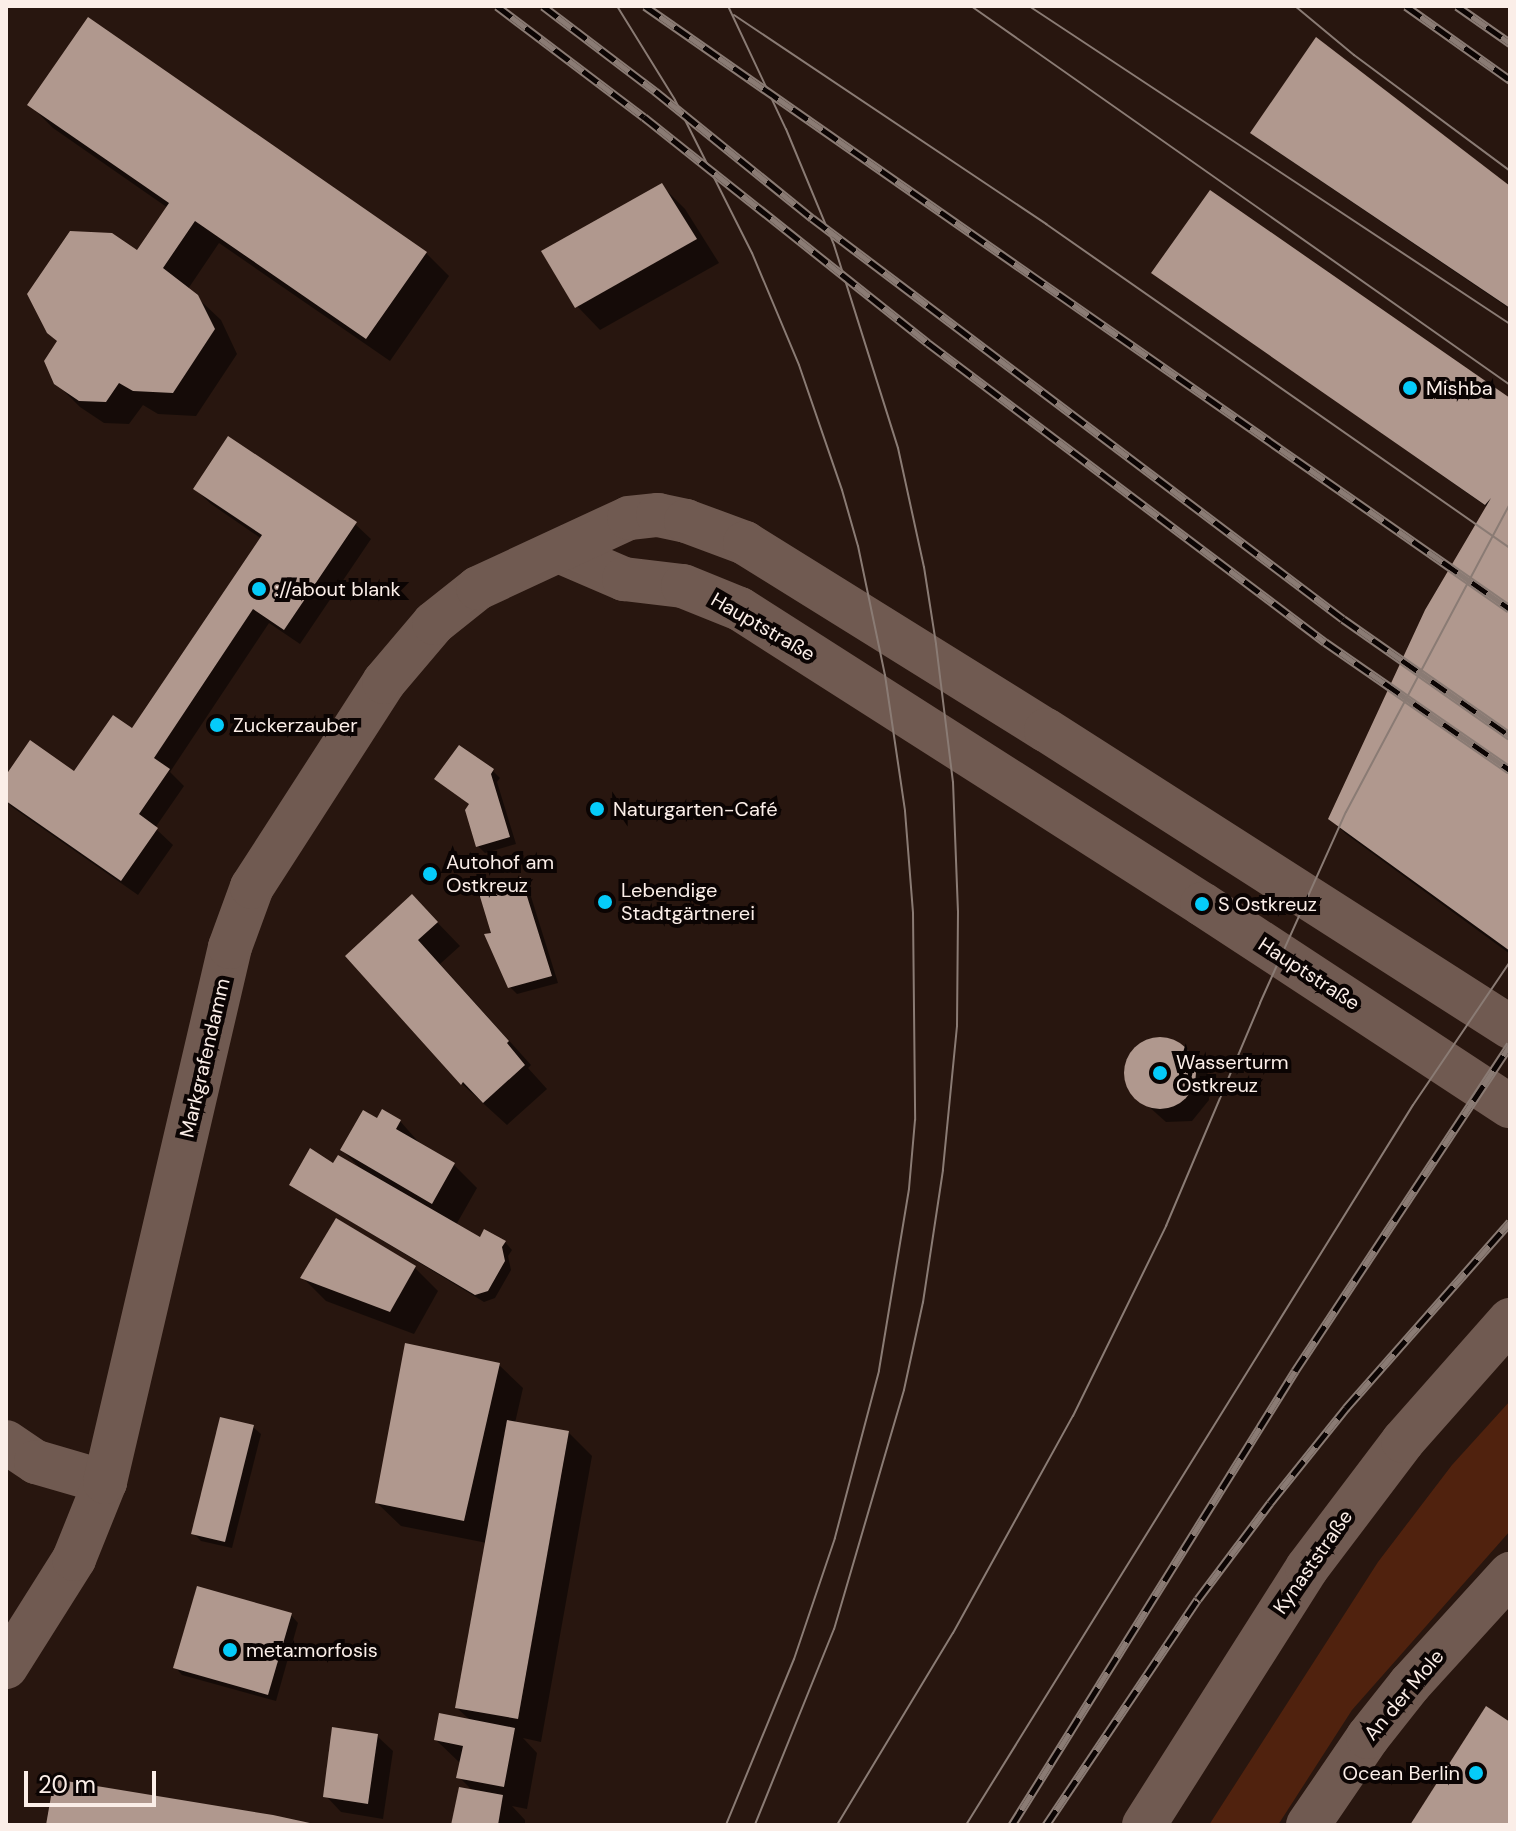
<!DOCTYPE html>
<meta charset="utf-8">
<style>
body{margin:0}
#map{position:relative;width:1516px;height:1831px;overflow:hidden;background:#28160f;font-family:"DM Sans",sans-serif}
div>[style]{position:absolute}
.green>*{inset:0;background:#50220e}
.shadow>*{inset:0;background:#0007}
.building>*{inset:0;background:#b0988e}
.round{border-radius:50%}
.minor>*{height:44px;margin:-22px;padding:0 22px;transform-origin:22px;border-radius:22px;background:#705a51}
.tertiary>*{height:44px;margin:-22px;padding:0 22px;transform-origin:22px;border-radius:22px;background:#705a51}
.secondary>*{height:44px;margin:-22px;padding:0 22px;transform-origin:22px;border-radius:22px;background:#705a51}
.tram>*{height:2px;margin:-1px;padding:0 1px;transform-origin:1px;border-radius:1px;background:#8a7b74}
.rail>*{height:9px;margin-top:-4.5px;transform-origin:0;background:repeating-linear-gradient(90deg,#0b0403 0 18px,#8a7b74 0 36px);box-sizing:border-box;border-block:2px solid #8a7b74}
.dots>*{width:22px;height:22px;translate:-50% -50%;box-sizing:border-box;border:4px solid #0b0403;border-radius:50%}
span{translate:-50% -50%;white-space:nowrap;text-align:center;line-height:1.15;-webkit-text-stroke:8px #0b0403;paint-order:stroke}
.poi-label{font-size:20px;color:#fbeee8}
.left{translate:0 -50%;text-align:left}
.right{translate:-100% -50%;text-align:right}
.street-label{font-size:20px;color:#fbeee8}
.frame{position:absolute;inset:0;border:8px solid #fbeee8;pointer-events:none}
.scale{position:absolute;left:24px;top:1771px;width:132px;height:36px;box-sizing:border-box;border:4px solid #fbeee8;border-top:0;padding-left:10px;font-size:24px;line-height:28px;white-space:nowrap;color:#fbeee8;-webkit-text-stroke:6px #0b0403;paint-order:stroke}
</style>
<div id="map">
<div class="green">
<i style="clip-path:polygon(1510px 1401px,1510px 1531px,1352px 1710px,1278px 1825px,1209px 1825px,1378px 1562px,1452px 1465px)"></i>
</div>
<div class="shadow">
<i style="clip-path:polygon(30px 105px,426px 253px,449px 276px,390px 361px,219px 243px,188px 289px,221px 320px,237px 354px,196px 416px,158px 414px,143px 405px,129px 424px,104px 423px,80px 407px,56px 383px,168px 208px,53px 128px)"></i>
<i style="clip-path:polygon(1252px 133px,1510px 188px,1510px 309px,1260px 140px)"></i>
<i style="clip-path:polygon(661px 185px,685px 209px,719px 263px,600px 330px,577px 306px)"></i>
<i style="clip-path:polygon(1154px 273px,1510px 400px,1510px 954px,1346px 834px,1330px 819px,1487px 507px)"></i>
<i style="clip-path:polygon(195px 489px,355px 524px,371px 539px,300px 644px,269px 623px,170px 772px,184px 786px,155px 828px,173px 845px,138px 895px,12px 807px,6px 801px,6px 778px,75px 774px,133px 731px,262px 539px,211px 504px)"></i>
<i style="clip-path:polygon(493px 771px,500px 778px,497px 782px,516px 844px,485px 853px,478px 846px,471px 805px,437px 779px)"></i>
<i style="clip-path:polygon(520px 879px,528px 887px,558px 983px,517px 994px,510px 987px,494px 934px)"></i>
<i style="clip-path:polygon(435px 920px,460px 946px,440px 964px,531px 1065px,528px 1068px,547px 1089px,507px 1125px,462px 1084px,347px 957px)"></i>
<i style="clip-path:polygon(1157px 1039px,1170px 1040px,1208px 1074px,1209px 1100px,1192px 1121px,1166px 1122px,1129px 1089px,1125px 1076px,1134px 1051px)"></i>
<i style="clip-path:polygon(378px 1121px,400px 1121px,422px 1146px,454px 1165px,477px 1188px,456px 1225px,480px 1240px,505px 1242px,512px 1250px,508px 1256px,511px 1270px,495px 1298px,484px 1302px,291px 1185px,334px 1166px,362px 1170px,342px 1150px)"></i>
<i style="clip-path:polygon(336px 1221px,415px 1268px,438px 1291px,414px 1334px,326px 1301px,303px 1278px)"></i>
<i style="clip-path:polygon(499px 1365px,523px 1388px,515px 1423px,568px 1432px,592px 1456px,541px 1742px,523px 1738px,537px 1753px,527px 1809px,512px 1806px,525px 1820px,525px 1825px,453px 1825px,473px 1791px,459px 1777px,460px 1763px,436px 1740px,471px 1721px,457px 1708px,487px 1543px,401px 1526px,377px 1503px)"></i>
<i style="clip-path:polygon(253px 1427px,261px 1434px,232px 1548px,201px 1541px,194px 1534px)"></i>
<i style="clip-path:polygon(291px 1615px,298px 1623px,276px 1701px,182px 1675px,175px 1667px)"></i>
<i style="clip-path:polygon(377px 1736px,393px 1751px,383px 1819px,341px 1812px,326px 1796px)"></i>
</div>
<div class="building">
<i style="clip-path:polygon(88px 17px,427px 252px,366px 339px,195px 221px,163px 268px,198px 295px,215px 329px,173px 393px,133px 391px,119px 383px,106px 402px,79px 401px,54px 384px,44px 361px,57px 341px,47px 333px,27px 294px,70px 231px,112px 233px,137px 250px,169px 203px,27px 105px)"></i>
<i style="clip-path:polygon(1316px 37px,1510px 186px,1510px 308px,1250px 133px)"></i>
<i style="clip-path:polygon(662px 183px,697px 239px,575px 308px,541px 251px)"></i>
<i style="clip-path:polygon(1210px 190px,1510px 398px,1510px 951px,1328px 819px,1425px 610px,1491px 498px,1485px 505px,1151px 273px)"></i>
<i style="clip-path:polygon(228px 436px,357px 522px,284px 630px,253px 609px,154px 758px,170px 769px,139px 814px,158px 828px,121px 881px,6px 801px,6px 775px,30px 740px,74px 771px,113px 715px,132px 728px,262px 535px,193px 489px)"></i>
<i style="clip-path:polygon(459px 745px,494px 769px,491px 774px,510px 837px,476px 847px,465px 810px,469px 804px,434px 779px)"></i>
<i style="clip-path:polygon(521px 877px,552px 976px,508px 988px,484px 934px,491px 933px,478px 890px)"></i>
<i style="clip-path:polygon(412px 894px,438px 922px,418px 940px,509px 1041px,507px 1043px,525px 1065px,483px 1103px,463px 1082px,461px 1085px,345px 956px)"></i>
<i class="round" style="left:1124px;top:1037px;width:72px;height:72px"></i>
<i style="clip-path:polygon(382px 1109px,401px 1120px,396px 1129px,455px 1163px,432px 1204px,340px 1150px,363px 1110px,377px 1118px)"></i>
<i style="clip-path:polygon(310px 1148px,333px 1163px,338px 1155px,480px 1237px,484px 1229px,506px 1241px,502px 1247px,505px 1261px,488px 1291px,475px 1295px,289px 1185px)"></i>
<i style="clip-path:polygon(336px 1218px,416px 1266px,390px 1312px,300px 1278px)"></i>
<i style="clip-path:polygon(405px 1343px,500px 1363px,464px 1521px,375px 1503px)"></i>
<i style="clip-path:polygon(220px 1417px,254px 1425px,225px 1542px,191px 1534px)"></i>
<i style="clip-path:polygon(507px 1420px,569px 1431px,518px 1719px,455px 1708px)"></i>
<i style="clip-path:polygon(197px 1586px,292px 1613px,268px 1695px,173px 1668px)"></i>
<i style="clip-path:polygon(1486px 1706px,1510px 1722px,1510px 1825px,1410px 1825px)"></i>
<i style="clip-path:polygon(439px 1713px,515px 1728px,504px 1787px,456px 1778px,463px 1746px,434px 1740px)"></i>
<i style="clip-path:polygon(332px 1727px,378px 1734px,368px 1804px,323px 1797px)"></i>
<i style="clip-path:polygon(54px 1779px,273px 1815px,319px 1825px,46px 1825px)"></i>
<i style="clip-path:polygon(459px 1787px,503px 1795px,498px 1825px,451px 1825px)"></i>
</div>
<div class="minor">
<i style="left:6px;top:1442px;width:36px;rotate:34deg"></i>
<i style="left:36px;top:1462px;width:72px;rotate:16.2deg"></i>
<i style="left:1308px;top:1825px;width:107px;rotate:-55.7deg"></i>
<i style="left:1368px;top:1737px;width:68px;rotate:-51.6deg"></i>
<i style="left:1410px;top:1684px;width:149px;rotate:-47.7deg"></i>
</div>
<div class="tertiary">
<i style="left:1144px;top:1825px;width:304px;rotate:-57.6deg"></i>
<i style="left:1307px;top:1568px;width:159px;rotate:-52.9deg"></i>
<i style="left:1403px;top:1441px;width:162px;rotate:-48.5deg"></i>
</div>
<div class="secondary">
<i style="left:561px;top:552px;width:69px;rotate:23.2deg"></i>
<i style="left:624px;top:579px;width:59px;rotate:6.8deg"></i>
<i style="left:683px;top:586px;width:61px;rotate:22deg"></i>
<i style="left:740px;top:609px;width:548px;rotate:32.56deg"></i>
<i style="left:1202px;top:904px;width:368px;rotate:33.3deg"></i>
<i style="left:6px;top:1667px;width:128px;rotate:-57.8deg"></i>
<i style="left:74px;top:1559px;width:83px;rotate:-68.1deg"></i>
<i style="left:105px;top:1482px;width:549px;rotate:-76.85deg"></i>
<i style="left:230px;top:947px;width:64px;rotate:-69.9deg"></i>
<i style="left:252px;top:887px;width:244px;rotate:-57.2deg"></i>
<i style="left:384px;top:682px;width:77px;rotate:-49.7deg"></i>
<i style="left:434px;top:623px;width:56px;rotate:-38.5deg"></i>
<i style="left:478px;top:588px;width:166px;rotate:-24.9deg"></i>
<i style="left:629px;top:518px;width:29px;rotate:-6deg"></i>
<i style="left:658px;top:515px;width:29px;rotate:12deg"></i>
<i style="left:686px;top:521px;width:63px;rotate:20.4deg"></i>
<i style="left:745px;top:543px;width:354px;rotate:31.9deg"></i>
<i style="left:1046px;top:730px;width:551px;rotate:32.62deg"></i>
</div>
<div class="tram">
<i style="left:617px;top:6px;width:110px;rotate:58.3deg"></i>
<i style="left:675px;top:100px;width:171px;rotate:63.3deg"></i>
<i style="left:752px;top:253px;width:121px;rotate:67.2deg"></i>
<i style="left:799px;top:365px;width:132px;rotate:71deg"></i>
<i style="left:842px;top:490px;width:58px;rotate:74.1deg"></i>
<i style="left:858px;top:546px;width:132px;rotate:78.2deg"></i>
<i style="left:885px;top:675px;width:137px;rotate:81.6deg"></i>
<i style="left:905px;top:811px;width:102px;rotate:85.5deg"></i>
<i style="left:913px;top:913px;width:207px;rotate:89.4deg"></i>
<i style="left:915px;top:1120px;width:69px;rotate:95deg"></i>
<i style="left:909px;top:1189px;width:184px;rotate:99.4deg"></i>
<i style="left:879px;top:1371px;width:173px;rotate:104.8deg"></i>
<i style="left:835px;top:1538px;width:128px;rotate:108.7deg"></i>
<i style="left:794px;top:1659px;width:179px;rotate:112.3deg"></i>
<i style="left:728px;top:6px;width:136px;rotate:64.8deg"></i>
<i style="left:786px;top:129px;width:126px;rotate:67.5deg"></i>
<i style="left:834px;top:245px;width:213px;rotate:72.5deg"></i>
<i style="left:898px;top:448px;width:122px;rotate:77.7deg"></i>
<i style="left:924px;top:567px;width:78px;rotate:81.1deg"></i>
<i style="left:936px;top:644px;width:139px;rotate:83deg"></i>
<i style="left:953px;top:782px;width:129px;rotate:87.8deg"></i>
<i style="left:958px;top:911px;width:115px;rotate:90.5deg"></i>
<i style="left:957px;top:1026px;width:145px;rotate:95.6deg"></i>
<i style="left:943px;top:1170px;width:134px;rotate:98.6deg"></i>
<i style="left:923px;top:1302px;width:90px;rotate:102.2deg"></i>
<i style="left:904px;top:1390px;width:249px;rotate:106.3deg"></i>
<i style="left:834px;top:1629px;width:211px;rotate:112deg"></i>
<i style="left:971px;top:6px;width:659px;rotate:35.11deg"></i>
<i style="left:1029px;top:6px;width:577px;rotate:33.47deg"></i>
<i style="left:1295px;top:6px;width:77px;rotate:39.7deg"></i>
<i style="left:1354px;top:55px;width:194px;rotate:36.6deg"></i>
<i style="left:734px;top:15px;width:376px;rotate:33.8deg"></i>
<i style="left:1046px;top:224px;width:566px;rotate:34.93deg"></i>
<i style="left:837px;top:1825px;width:224px;rotate:-58.9deg"></i>
<i style="left:953px;top:1633px;width:248px;rotate:-61.1deg"></i>
<i style="left:1073px;top:1416px;width:212px;rotate:-63.9deg"></i>
<i style="left:1166px;top:1226px;width:242px;rotate:-67.1deg"></i>
<i style="left:1260px;top:1003px;width:209px;rotate:-65.8deg"></i>
<i style="left:1346px;top:812px;width:349px;rotate:-62deg"></i>
<i style="left:966px;top:1825px;width:847px;rotate:-58.17deg"></i>
<i style="left:1413px;top:1105px;width:173px;rotate:-55.9deg"></i>
</div>
<div class="rail">
<i style="left:497px;top:6px;width:184px;rotate:37.1deg"></i>
<i style="left:644px;top:117px;width:363px;rotate:38.5deg"></i>
<i style="left:928px;top:343px;width:497px;rotate:37deg"></i>
<i style="left:1325px;top:642px;width:225px;rotate:34.7deg"></i>
<i style="left:543px;top:6px;width:141px;rotate:37.2deg"></i>
<i style="left:655px;top:91px;width:202px;rotate:39deg"></i>
<i style="left:812px;top:218px;width:665px;rotate:37.06deg"></i>
<i style="left:1343px;top:619px;width:204px;rotate:35deg"></i>
<i style="left:645px;top:6px;width:1054px;rotate:34.88deg"></i>
<i style="left:1406px;top:6px;width:128px;rotate:35.4deg"></i>
<i style="left:1457px;top:6px;width:65px;rotate:34.9deg"></i>
<i style="left:1012px;top:1825px;width:535px;rotate:-58.06deg"></i>
<i style="left:1295px;top:1371px;width:391px;rotate:-56.6deg"></i>
<i style="left:1046px;top:1825px;width:272px;rotate:-56.1deg"></i>
<i style="left:1198px;top:1599px;width:120px;rotate:-53.1deg"></i>
<i style="left:1270px;top:1503px;width:122px;rotate:-51.3deg"></i>
<i style="left:1346px;top:1408px;width:248px;rotate:-48.6deg"></i>
</div>
<div class="dots">
<i style="left:1410px;top:388px;background:#05cbf9"></i>
<i style="left:259px;top:589px;background:#05cbf9"></i>
<i style="left:217px;top:725px;background:#05cbf9"></i>
<i style="left:597px;top:809px;background:#05cbf9"></i>
<i style="left:430px;top:874px;background:#05cbf9"></i>
<i style="left:605px;top:902px;background:#05cbf9"></i>
<i style="left:1202px;top:904px;background:#05cbf9"></i>
<i style="left:1160px;top:1073px;background:#05cbf9"></i>
<i style="left:230px;top:1650px;background:#05cbf9"></i>
<i style="left:1476px;top:1773px;background:#05cbf9"></i>
</div>
<div class="poi-label">
<span class="left" style="left:1426px;top:388px">Mishba</span>
<span class="left" style="left:275px;top:589px">://about blank</span>
<span class="left" style="left:233px;top:725px">Zuckerzauber</span>
<span class="left" style="left:613px;top:809px">Naturgarten-Café</span>
<span class="left" style="left:446px;top:874px">Autohof am<br>Ostkreuz</span>
<span class="left" style="left:621px;top:902px">Lebendige<br>Stadtgärtnerei</span>
<span class="left" style="left:1218px;top:904px">S Ostkreuz</span>
<span class="left" style="left:1176px;top:1074px">Wasserturm<br>Ostkreuz</span>
<span class="left" style="left:246px;top:1650px">meta:morfosis</span>
<span class="right" style="left:1460px;top:1773px">Ocean Berlin</span>
</div>
<div class="street-label">
<span style="left:763px;top:627px;rotate:30deg">Hauptstraße</span>
<span style="left:1309px;top:974px;rotate:33deg">Hauptstraße</span>
<span style="left:205px;top:1058px;rotate:-77deg">Markgrafendamm</span>
<span style="left:1313px;top:1562px;rotate:-55deg">Kynaststraße</span>
<span style="left:1404px;top:1695px;rotate:-50deg">An der Mole</span>
</div>
<div class="frame"></div>
<div class="scale">20 m</div>
</div>
